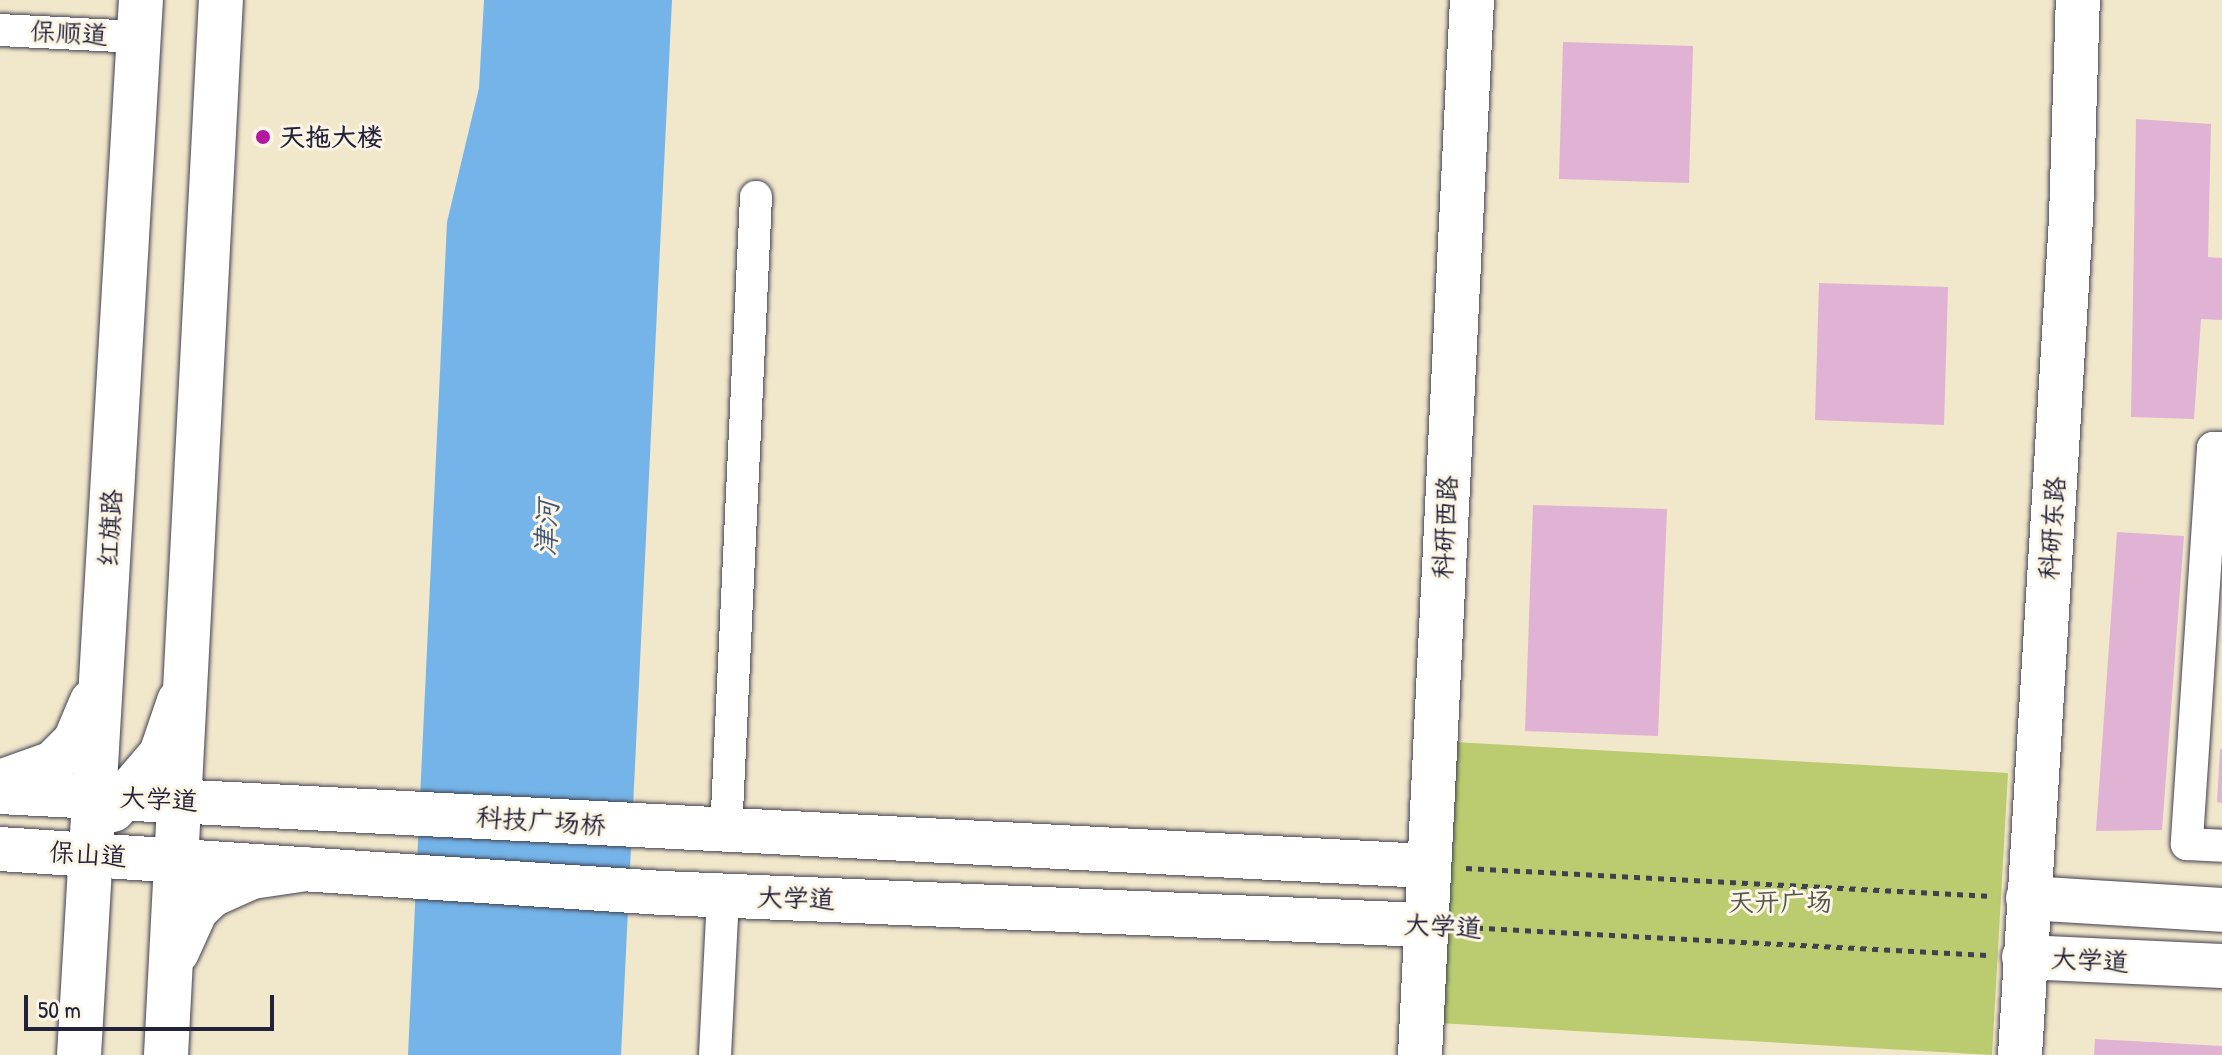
<!DOCTYPE html>
<meta charset="utf-8">
<style>
body{margin:0}
#map{position:relative;width:2222px;height:1055px;overflow:hidden;background:#f1e7cb;font-family:"Patrick Hand","LXGW WenKai TC",sans-serif}
div>[style]{position:absolute}
.green>*{inset:0;background:#bacc6f}
.water>*{inset:0;background:#74b4e8}
.building>*{inset:0;background:#e0b3d5}
.path>*{height:5px;margin-top:-2.5px;transform-origin:0;background:repeating-linear-gradient(90deg,#414051 0 6px,transparent 0 12px)}
.roads{filter:drop-shadow(0 0 2px #414051) drop-shadow(0 0 2px #414051)}
.street>*{height:32px;margin:-16px;padding:0 16px;transform-origin:16px;border-radius:16px;background:#fff}
.secondary>*{height:44px;margin:-22px;padding:0 22px;transform-origin:22px;border-radius:22px;background:#fff}
.highway>*{height:44px;margin:-22px;padding:0 22px;transform-origin:22px;border-radius:22px;background:#fff}
.dots>*{width:22px;height:22px;translate:-50% -50%;box-sizing:border-box;border:4px solid #fcf5e5;border-radius:50%}
span{translate:-50% -50%;white-space:nowrap;text-align:center;line-height:1.15;-webkit-text-stroke:6px #fcf5e5;paint-order:stroke}
.street-label{font-size:26px;color:#22223b}
.poi-label{font-size:26px;color:#22223b;font-weight:700}
.left{translate:0 -50%;text-align:left}
.park-label{font-size:26px;color:#50554b}
.water-label{font-size:28px;color:#3f5578;font-style:italic}
.scale{position:absolute;left:24px;top:995px;width:250px;height:36px;box-sizing:border-box;border:4px solid #22223b;border-top:0;padding-left:10px;font-size:24px;line-height:28px;white-space:nowrap;color:#22223b;-webkit-text-stroke:6px #fcf5e5;paint-order:stroke}
</style>
<div id="map">
<div class="green">
<i style="clip-path:polygon(1454px 742px,2008px 773px,1992px 1055px,1438px 1023px)"></i>
</div>
<div class="water">
<i style="clip-path:polygon(484px 0,672px 0,621px 1055px,408px 1055px,447px 222px,479px 88px)"></i>
</div>
<div class="building">
<i style="clip-path:polygon(1563px 42px,1693px 46px,1689px 183px,1559px 179px)"></i>
<i style="clip-path:polygon(2136px 119px,2211px 124px,2208px 257px,2222px 258px,2222px 320px,2201px 319px,2194px 419px,2131px 417px)"></i>
<i style="clip-path:polygon(1819px 283px,1948px 287px,1944px 425px,1815px 420px)"></i>
<i style="clip-path:polygon(1533px 505px,1667px 509px,1658px 736px,1525px 731px)"></i>
<i style="clip-path:polygon(2117px 532px,2184px 536px,2162px 830px,2096px 831px)"></i>
<i style="clip-path:polygon(2220px 749px,2222px 749px,2222px 803px,2217px 802px)"></i>
<i style="clip-path:polygon(2095px 1039px,2222px 1046px,2222px 1055px,2094px 1055px)"></i>
</div>
<div class="path">
<i style="left:1466px;top:868px;width:527px;rotate:3.05deg"></i>
<i style="left:1465px;top:927px;width:523px;rotate:3.07deg"></i>
</div>
<div class="roads">
<div class="street">
<i style="left:0;top:30px;width:139px;rotate:2.9deg"></i>
<i style="left:2222px;top:448px;width:9px;rotate:180deg"></i>
<i style="left:2213px;top:448px;width:397px;rotate:93.8deg"></i>
<i style="left:2187px;top:844px;width:35px;rotate:3deg"></i>
<i style="left:726px;top:833px;width:637px;rotate:-87.3deg"></i>
<i style="left:715px;top:1055px;width:160px;rotate:-87.1deg"></i>
</div>
<div class="secondary">
<i style="left:0;top:792px;width:1430px;rotate:2.97deg"></i>
<i style="left:113px;top:810px;width:74px;rotate:-49.4deg"></i>
<i style="left:161px;top:754px;width:56px;rotate:-71.2deg"></i>
<i style="left:0;top:849px;width:664px;rotate:3.8deg"></i>
<i style="left:663px;top:893px;width:762px;rotate:2.41deg"></i>
<i style="left:2028px;top:898px;width:194px;rotate:3.5deg"></i>
<i style="left:2024px;top:957px;width:198px;rotate:2.6deg"></i>
<i style="left:1420px;top:1055px;width:1056px;rotate:-87.18deg"></i>
<i style="left:2020px;top:1055px;width:839px;rotate:-86.51deg"></i>
<i style="left:2071px;top:218px;width:218px;rotate:-88.2deg"></i>
</div>
<div class="highway">
<i style="left:0;top:782px;width:56px;rotate:-19.7deg"></i>
<i style="left:53px;top:763px;width:31px;rotate:-45deg"></i>
<i style="left:75px;top:741px;width:43px;rotate:-67deg"></i>
<i style="left:177px;top:952px;width:46px;rotate:-65.7deg"></i>
<i style="left:196px;top:910px;width:22px;rotate:-43deg"></i>
<i style="left:212px;top:895px;width:44px;rotate:-24.2deg"></i>
<i style="left:252px;top:877px;width:55px;rotate:-8.4deg"></i>
<i style="left:79px;top:1055px;width:1057px;rotate:-86.64deg"></i>
<i style="left:166px;top:1055px;width:1056px;rotate:-87.02deg"></i>
</div>
</div>
<div class="dots">
<i style="left:263px;top:137px;background:#b5179e"></i>
</div>
<div class="street-label">
<span style="left:69px;top:33px;rotate:3deg">保顺道</span>
<span style="left:1445px;top:527px;rotate:-87deg">科研西路</span>
<span style="left:110px;top:528px;rotate:-87deg">红旗路</span>
<span style="left:2052px;top:528px;rotate:-86deg">科研东路</span>
<span style="left:159px;top:799px;rotate:3deg">大学道</span>
<span style="left:541px;top:821px;rotate:4deg">科技广场桥</span>
<span style="left:88px;top:854px;rotate:4deg">保山道</span>
<span style="left:796px;top:898px;rotate:2deg">大学道</span>
<span style="left:1443px;top:926px;rotate:3deg">大学道</span>
<span style="left:2090px;top:960px;rotate:3deg">大学道</span>
</div>
<div class="poi-label">
<span class="left" style="left:279px;top:137px">天拖大楼</span>
</div>
<div class="park-label">
<span style="left:1780px;top:902px">天开广场</span>
</div>
<div class="water-label">
<span style="left:546px;top:528px;rotate:-87deg">津河</span>
</div>
<div class="scale">50 m</div>
</div>
